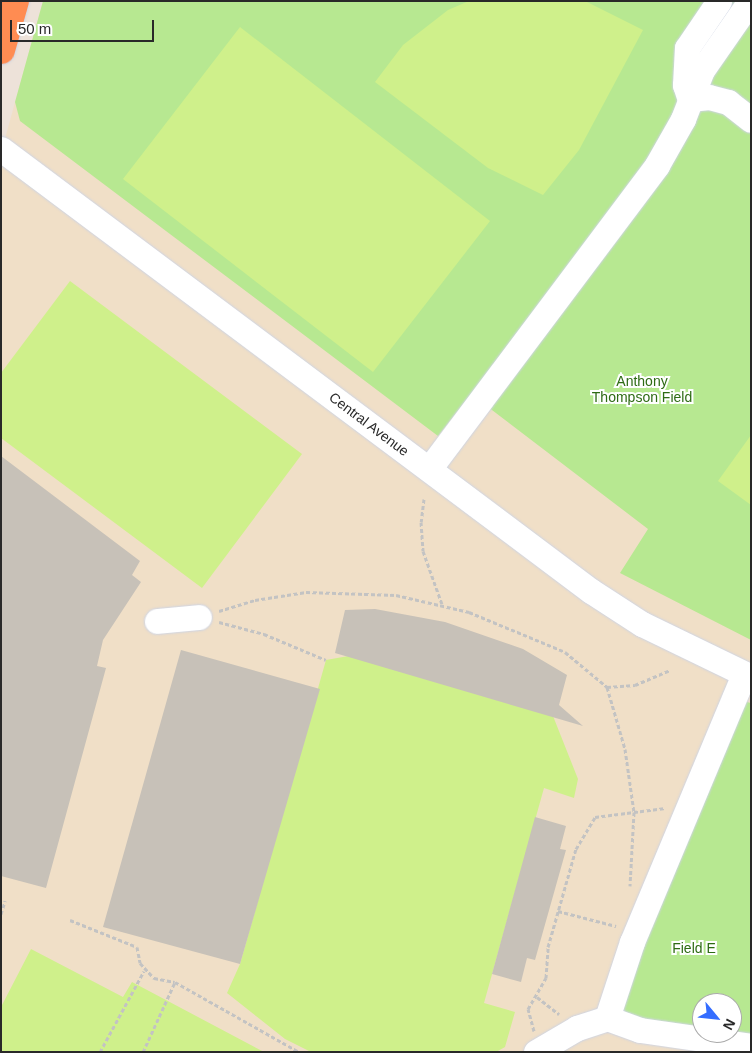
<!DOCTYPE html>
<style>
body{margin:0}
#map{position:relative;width:752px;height:1053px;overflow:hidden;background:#ede2d9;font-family:Helvetica,sans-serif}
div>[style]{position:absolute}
.education>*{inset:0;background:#f0dfc7}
.green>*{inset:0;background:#b7e891}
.pitch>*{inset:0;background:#cff08b}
.building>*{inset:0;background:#c7c1b8}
.path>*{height:3px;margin-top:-1.5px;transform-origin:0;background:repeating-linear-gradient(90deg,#c3c3c3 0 4px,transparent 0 6.5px)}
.roads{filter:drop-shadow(0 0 1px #ced4e3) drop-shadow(0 0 1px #ced4e3)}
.minor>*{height:25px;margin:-12.5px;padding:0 12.5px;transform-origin:12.5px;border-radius:12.5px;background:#fff}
.highway>*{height:28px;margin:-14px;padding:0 14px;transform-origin:14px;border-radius:14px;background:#ff8c52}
span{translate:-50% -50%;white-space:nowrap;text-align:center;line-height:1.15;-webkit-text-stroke:4px #fff;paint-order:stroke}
.park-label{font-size:14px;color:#2e6b14}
.street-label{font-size:14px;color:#292929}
.frame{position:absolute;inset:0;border:2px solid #292929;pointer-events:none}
.north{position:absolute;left:692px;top:993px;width:50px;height:50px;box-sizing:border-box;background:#fff;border:1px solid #a9a9a9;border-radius:50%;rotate:118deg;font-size:14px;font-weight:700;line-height:20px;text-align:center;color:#292929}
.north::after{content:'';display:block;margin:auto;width:18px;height:22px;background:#346dff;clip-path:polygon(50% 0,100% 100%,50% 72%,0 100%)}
.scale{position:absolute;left:10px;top:20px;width:144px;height:22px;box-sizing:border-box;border:2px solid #292929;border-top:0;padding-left:6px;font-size:15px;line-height:18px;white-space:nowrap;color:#292929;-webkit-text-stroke:4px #fff;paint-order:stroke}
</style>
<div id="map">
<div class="education">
<i style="clip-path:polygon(evenodd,43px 1px,751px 1px,751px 1052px,1px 1052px,1px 153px,43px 1px,702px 1003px,732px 1003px,732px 1033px,702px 1033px,702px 1003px)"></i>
</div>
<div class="green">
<i style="clip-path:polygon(43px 1px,751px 1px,751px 640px,620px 573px,648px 529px,471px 394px,438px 436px,20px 121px,15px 102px)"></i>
<i style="clip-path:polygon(evenodd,734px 699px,751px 703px,751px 1043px,607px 1018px,734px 699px,702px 1003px,732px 1003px,732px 1033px,702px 1033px,702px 1003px)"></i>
</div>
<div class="pitch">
<i style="clip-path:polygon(469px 1px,585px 1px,643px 30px,579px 150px,543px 195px,488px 168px,375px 82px,403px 45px,448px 10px)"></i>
<i style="clip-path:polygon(240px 27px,490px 221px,373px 372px,123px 179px)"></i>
<i style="clip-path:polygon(70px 281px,302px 454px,202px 588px,1px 438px,1px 373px)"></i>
<i style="clip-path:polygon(751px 435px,751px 505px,718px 481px)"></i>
<i style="clip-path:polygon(399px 647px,553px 716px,578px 779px,574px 798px,544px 788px,484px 1003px,515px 1012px,505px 1047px,496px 1052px,311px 1052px,285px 1039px,227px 993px,240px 964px,326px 660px)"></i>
<i style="clip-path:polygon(31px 949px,123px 997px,132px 982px,264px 1052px,1px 1052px,1px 1007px)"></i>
</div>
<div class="building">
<i style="clip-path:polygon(1px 456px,140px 561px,132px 575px,141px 582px,103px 640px,97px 666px,106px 668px,46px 888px,1px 876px)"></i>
<i style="clip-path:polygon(375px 609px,445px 622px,523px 649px,567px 675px,559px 705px,583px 726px,335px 653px,345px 610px)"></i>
<i style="clip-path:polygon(181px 650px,320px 689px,240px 964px,103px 927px)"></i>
<i style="clip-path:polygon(535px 817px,566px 826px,560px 849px,566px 850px,535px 960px,527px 958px,521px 982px,492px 974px)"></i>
</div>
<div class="path">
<i style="left:424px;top:499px;width:23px;rotate:97deg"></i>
<i style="left:421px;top:522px;width:29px;rotate:86deg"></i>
<i style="left:423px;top:551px;width:56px;rotate:70.3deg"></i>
<i style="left:219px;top:611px;width:38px;rotate:-17deg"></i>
<i style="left:255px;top:600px;width:52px;rotate:-8.9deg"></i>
<i style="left:306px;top:592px;width:90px;rotate:1.9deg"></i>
<i style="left:396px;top:595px;width:75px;rotate:13.1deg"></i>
<i style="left:469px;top:612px;width:104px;rotate:22.6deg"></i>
<i style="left:565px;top:652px;width:55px;rotate:39.8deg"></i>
<i style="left:607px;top:687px;width:65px;rotate:73.8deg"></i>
<i style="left:625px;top:749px;width:64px;rotate:81.9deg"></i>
<i style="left:634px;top:812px;width:74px;rotate:93.1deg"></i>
<i style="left:219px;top:622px;width:47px;rotate:14.9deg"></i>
<i style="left:264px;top:634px;width:67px;rotate:22.8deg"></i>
<i style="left:607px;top:687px;width:28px;rotate:-4deg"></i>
<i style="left:635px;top:685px;width:38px;rotate:-23deg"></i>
<i style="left:558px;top:911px;width:60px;rotate:14.5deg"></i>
<i style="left:1px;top:914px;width:14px;rotate:-73deg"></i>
<i style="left:70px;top:920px;width:72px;rotate:21.9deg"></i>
<i style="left:137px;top:947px;width:16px;rotate:79deg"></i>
<i style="left:140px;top:963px;width:21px;rotate:47deg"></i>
<i style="left:154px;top:978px;width:21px;rotate:11deg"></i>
<i style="left:175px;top:982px;width:142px;rotate:29.4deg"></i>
<i style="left:537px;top:997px;width:28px;rotate:38deg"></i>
<i style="left:534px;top:1031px;width:23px;rotate:-105deg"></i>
<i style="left:528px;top:1009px;width:36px;rotate:-60deg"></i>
<i style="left:546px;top:978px;width:31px;rotate:-86deg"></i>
<i style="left:548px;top:947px;width:102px;rotate:-74.1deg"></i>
<i style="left:576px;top:849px;width:37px;rotate:-59deg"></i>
<i style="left:595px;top:817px;width:71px;rotate:-7.3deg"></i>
<i style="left:100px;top:1052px;width:92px;rotate:-61.5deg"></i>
<i style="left:143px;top:1052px;width:77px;rotate:-65.4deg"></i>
</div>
<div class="roads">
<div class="minor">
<i style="left:689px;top:97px;width:13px;rotate:-108deg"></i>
<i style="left:685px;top:85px;width:37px;rotate:-87deg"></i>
<i style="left:687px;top:48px;width:57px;rotate:-55.8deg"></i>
<i style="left:690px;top:99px;width:19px;rotate:-6deg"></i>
<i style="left:709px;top:97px;width:20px;rotate:15deg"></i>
<i style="left:728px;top:102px;width:29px;rotate:38deg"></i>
<i style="left:1px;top:149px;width:737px;rotate:36.84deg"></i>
<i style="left:591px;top:591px;width:61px;rotate:32.9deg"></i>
<i style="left:642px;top:624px;width:121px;rotate:25.9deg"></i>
<i style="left:429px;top:469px;width:380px;rotate:-53.1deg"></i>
<i style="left:657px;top:165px;width:53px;rotate:-60.5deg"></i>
<i style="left:683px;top:119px;width:53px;rotate:-68.8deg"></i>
<i style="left:702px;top:70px;width:84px;rotate:-55.2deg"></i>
<i style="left:157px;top:621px;width:42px;rotate:-5.4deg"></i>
<i style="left:607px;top:1018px;width:80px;rotate:-71.8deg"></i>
<i style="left:632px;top:942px;width:290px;rotate:-67.3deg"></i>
<i style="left:536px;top:1052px;width:48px;rotate:-30.3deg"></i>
<i style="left:577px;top:1028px;width:32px;rotate:-18deg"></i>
<i style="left:607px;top:1018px;width:35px;rotate:20deg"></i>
<i style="left:640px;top:1030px;width:112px;rotate:8.2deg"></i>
</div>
<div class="highway">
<i style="left:1px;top:50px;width:51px;rotate:-74.1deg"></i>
</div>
</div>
<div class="park-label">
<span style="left:642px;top:389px">Anthony<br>Thompson Field</span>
<span style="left:694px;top:948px">Field E</span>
</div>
<div class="street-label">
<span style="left:369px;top:424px;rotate:37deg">Central Avenue</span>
</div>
<div class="frame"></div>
<div class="north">N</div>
<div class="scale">50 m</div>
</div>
